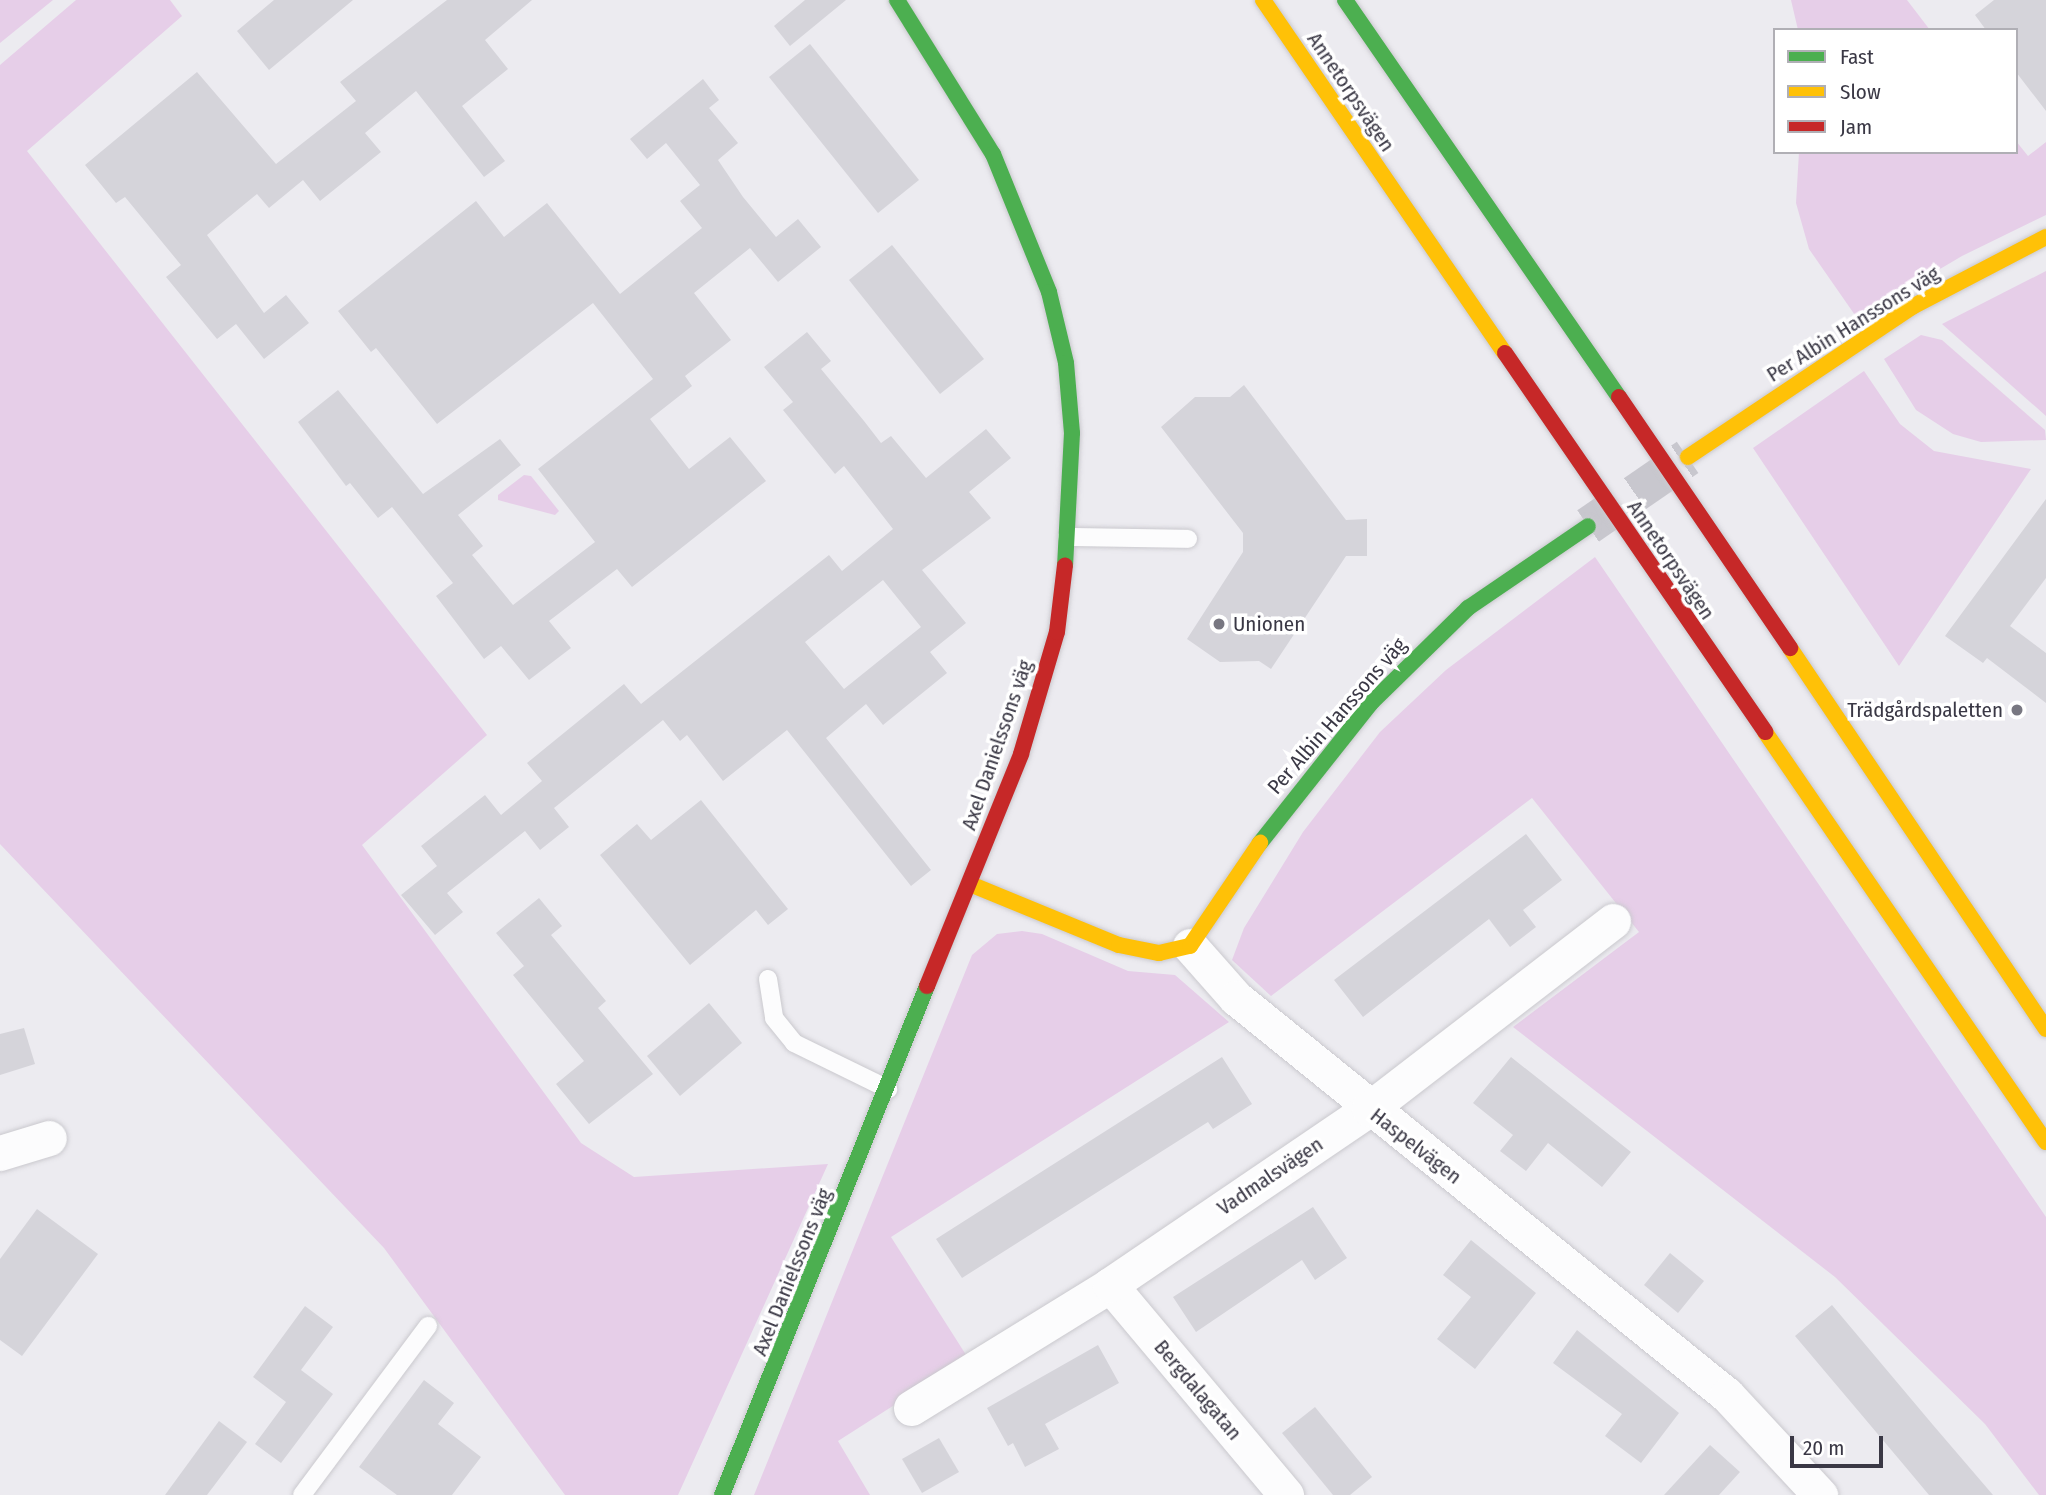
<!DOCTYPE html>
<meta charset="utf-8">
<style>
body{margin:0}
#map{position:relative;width:2046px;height:1495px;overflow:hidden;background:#ecebf0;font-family:"Fira Sans Condensed",sans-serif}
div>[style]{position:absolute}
.green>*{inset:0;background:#e6cee8}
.building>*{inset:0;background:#d5d4da}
.secondary-tunnel>*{height:38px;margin-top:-19px;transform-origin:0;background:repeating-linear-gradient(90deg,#c8c7ce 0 38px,transparent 0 57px)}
.roads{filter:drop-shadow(0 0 2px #cac9ce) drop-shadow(0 0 2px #cac9ce)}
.lane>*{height:18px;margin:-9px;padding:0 9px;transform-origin:9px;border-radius:9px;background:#fcfcfd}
.street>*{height:35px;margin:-17.5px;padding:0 17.5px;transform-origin:17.5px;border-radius:17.5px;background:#fcfcfd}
.fast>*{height:16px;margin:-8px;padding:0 8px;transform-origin:8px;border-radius:8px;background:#4caf50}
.slow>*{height:16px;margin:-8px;padding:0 8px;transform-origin:8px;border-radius:8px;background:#ffc107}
.jam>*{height:16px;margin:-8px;padding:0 8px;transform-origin:8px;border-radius:8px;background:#c62828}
.dots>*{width:19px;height:19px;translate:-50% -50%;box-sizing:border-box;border:4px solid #fff;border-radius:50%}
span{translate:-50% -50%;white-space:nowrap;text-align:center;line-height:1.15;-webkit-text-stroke:7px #fff;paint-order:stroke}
.street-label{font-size:21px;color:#3a3845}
.poi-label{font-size:21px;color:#3a3845}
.left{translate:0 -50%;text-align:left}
.right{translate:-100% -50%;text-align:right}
.legend{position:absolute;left:1773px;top:28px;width:245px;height:126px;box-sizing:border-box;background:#fff;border:2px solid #b0afb5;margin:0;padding:9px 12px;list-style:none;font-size:21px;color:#3a3845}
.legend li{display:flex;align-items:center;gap:14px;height:35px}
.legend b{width:35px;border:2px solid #b0afb5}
.scale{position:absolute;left:1790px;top:1436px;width:93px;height:32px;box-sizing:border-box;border:4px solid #3a3845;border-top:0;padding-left:9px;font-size:21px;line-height:24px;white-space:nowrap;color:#3a3845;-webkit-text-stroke:5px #fff;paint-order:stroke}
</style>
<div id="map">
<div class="green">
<i style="clip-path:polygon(0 0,53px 0,0 43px)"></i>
<i style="clip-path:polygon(76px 0,170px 0,182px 16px,27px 151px,487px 735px,362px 845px,581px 1143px,634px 1177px,828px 1164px,678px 1495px,565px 1495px,384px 1248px,0 844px,0 65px)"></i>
<i style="clip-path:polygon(1791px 0,1907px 0,1930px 30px,1798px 30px)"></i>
<i style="clip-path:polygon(2016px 141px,2028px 156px,2046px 142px,2046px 215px,1962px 256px,1857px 318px,1809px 249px,1796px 203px,1799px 152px,2016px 152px)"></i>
<i style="clip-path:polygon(2046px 271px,2046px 416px,1942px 324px)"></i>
<i style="clip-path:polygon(1921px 335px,1942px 340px,2045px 430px,2046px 440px,1981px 442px,1953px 434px,1916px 410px,1884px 359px)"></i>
<i style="clip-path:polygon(1864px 371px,1900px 424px,1934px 451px,2031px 469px,1899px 666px,1753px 448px)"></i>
<i style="clip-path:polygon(524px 475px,531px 476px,559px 511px,555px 515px,498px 500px,498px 495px)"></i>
<i style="clip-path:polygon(1595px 557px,2046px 1217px,2046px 1495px,2039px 1495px,1985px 1424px,1835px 1277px,1513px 1027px,1639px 932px,1532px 798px,1271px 996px,1232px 960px,1244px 928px,1303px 832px,1380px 732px,1446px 670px)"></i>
<i style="clip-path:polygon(1022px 931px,1042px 934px,1128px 971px,1175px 975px,1229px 1022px,891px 1237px,968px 1358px,838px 1441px,870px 1495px,754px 1495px,972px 955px,997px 934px)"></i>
</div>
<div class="building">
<i style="clip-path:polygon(274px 0,353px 0,269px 70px,237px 31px)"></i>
<i style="clip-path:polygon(447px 0,532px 0,485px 40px,508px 69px,462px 106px,505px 161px,484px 177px,416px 91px,365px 133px,381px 152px,320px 201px,303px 180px,269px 208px,257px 194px,207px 235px,264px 313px,286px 295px,309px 323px,264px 359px,236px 324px,217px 339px,166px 277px,181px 265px,125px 197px,116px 203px,85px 165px,197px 72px,276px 164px,356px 101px,340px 82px)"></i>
<i style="clip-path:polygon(805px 0,846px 0,790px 46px,774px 26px)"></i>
<i style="clip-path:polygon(1994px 0,2046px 0,2046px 111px,2016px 72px,2016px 30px,1986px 30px,1975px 15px)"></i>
<i style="clip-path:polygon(810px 44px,919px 180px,878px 213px,769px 77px)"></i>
<i style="clip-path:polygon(703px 79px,719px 100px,709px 108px,738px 143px,718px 160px,743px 197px,776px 237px,798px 219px,821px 247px,778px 282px,750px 248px,694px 293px,731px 340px,685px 376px,692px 386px,650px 419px,689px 469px,730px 437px,766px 481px,632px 587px,617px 569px,549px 621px,571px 648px,529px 680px,501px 646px,484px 659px,436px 596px,453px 583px,392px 507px,378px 518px,350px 483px,346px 486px,298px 422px,338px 390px,423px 494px,500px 439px,521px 465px,458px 515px,483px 546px,472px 555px,513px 605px,595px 542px,538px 469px,653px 379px,593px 303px,437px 424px,376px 348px,371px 352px,338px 311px,476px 201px,504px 237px,547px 203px,620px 294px,702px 228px,680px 201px,700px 185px,666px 143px,647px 159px,630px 139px)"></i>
<i style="clip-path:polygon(892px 245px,984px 359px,940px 394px,849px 280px)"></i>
<i style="clip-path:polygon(evenodd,807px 332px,831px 361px,821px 369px,864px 421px,881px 443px,891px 436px,926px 478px,986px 429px,1011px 458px,969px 492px,991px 518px,922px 570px,966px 623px,930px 652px,947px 673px,883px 725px,866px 704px,826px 738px,931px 870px,911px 886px,787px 730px,723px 781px,687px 735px,680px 741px,663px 720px,554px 808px,569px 827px,540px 850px,525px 831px,447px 893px,463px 912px,435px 935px,401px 895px,437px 866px,421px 846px,485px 795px,501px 815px,542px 781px,527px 763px,624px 684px,641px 704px,829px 555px,842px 571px,893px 529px,844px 466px,835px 474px,783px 410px,793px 402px,764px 367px,807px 332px,883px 580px,921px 627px,844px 689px,805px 642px,883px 580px)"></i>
<i style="clip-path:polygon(1244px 385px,1346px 520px,1367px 519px,1367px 556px,1346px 556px,1271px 669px,1259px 661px,1220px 662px,1187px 639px,1243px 552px,1243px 533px,1161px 427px,1195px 397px,1230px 397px)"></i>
<i style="clip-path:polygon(2046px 499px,2046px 578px,2010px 626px,2046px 653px,2046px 703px,1987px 658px,1983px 663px,1945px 636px)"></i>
<i style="clip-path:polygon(701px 800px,788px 909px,768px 925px,756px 910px,690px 965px,600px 855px,637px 824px,651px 840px)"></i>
<i style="clip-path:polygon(1526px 834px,1562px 880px,1523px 910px,1536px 927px,1510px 947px,1489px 919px,1363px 1017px,1334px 980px)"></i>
<i style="clip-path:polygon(539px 898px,562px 926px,551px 935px,606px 1001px,598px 1008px,653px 1074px,589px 1124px,556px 1084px,584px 1061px,513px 975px,524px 966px,496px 933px)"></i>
<i style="clip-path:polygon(709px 1003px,742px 1043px,680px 1096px,647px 1056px)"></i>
<i style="clip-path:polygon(24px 1028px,35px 1064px,0 1075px,0 1034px)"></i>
<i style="clip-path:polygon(1222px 1057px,1252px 1104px,1213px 1129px,1208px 1122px,962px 1278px,936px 1239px)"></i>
<i style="clip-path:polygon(1511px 1057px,1631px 1152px,1602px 1187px,1548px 1143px,1526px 1171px,1500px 1151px,1513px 1135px,1473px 1103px)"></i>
<i style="clip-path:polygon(1313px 1207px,1347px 1258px,1315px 1280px,1302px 1260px,1196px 1332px,1173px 1297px)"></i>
<i style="clip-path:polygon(37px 1209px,98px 1254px,22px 1356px,0 1340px,0 1259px)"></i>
<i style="clip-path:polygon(1471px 1240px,1536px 1293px,1475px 1369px,1437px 1339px,1471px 1297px,1443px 1275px)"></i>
<i style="clip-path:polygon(1670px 1253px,1704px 1281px,1678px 1313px,1644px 1285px)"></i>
<i style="clip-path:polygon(1832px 1305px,1933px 1425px,1993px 1495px,1929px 1495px,1898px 1458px,1795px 1336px)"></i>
<i style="clip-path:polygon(305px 1306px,333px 1327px,301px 1370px,333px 1394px,281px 1463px,255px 1444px,286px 1402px,253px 1377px)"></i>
<i style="clip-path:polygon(1577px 1330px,1679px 1413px,1641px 1463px,1605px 1436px,1622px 1414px,1553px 1363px)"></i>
<i style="clip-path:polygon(1098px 1345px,1119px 1383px,1045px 1424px,1059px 1449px,1025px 1467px,1013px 1443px,1008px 1446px,987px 1408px)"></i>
<i style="clip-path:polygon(424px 1380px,454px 1403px,438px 1424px,481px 1457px,452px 1495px,397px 1495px,359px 1467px)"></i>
<i style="clip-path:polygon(1315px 1407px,1372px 1477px,1350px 1495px,1333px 1495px,1282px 1433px)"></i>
<i style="clip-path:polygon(219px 1421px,247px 1442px,207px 1495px,165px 1495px)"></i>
<i style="clip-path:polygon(939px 1438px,959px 1472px,922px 1493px,902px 1459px)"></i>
<i style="clip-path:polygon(1710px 1445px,1740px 1472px,1719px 1495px,1664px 1495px)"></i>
</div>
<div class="secondary-tunnel">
<i style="left:1588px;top:526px;width:121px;rotate:-34.6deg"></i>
</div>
<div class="roads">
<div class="lane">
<i style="left:1067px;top:537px;width:121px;rotate:0.9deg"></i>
<i style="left:768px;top:979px;width:39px;rotate:81deg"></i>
<i style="left:774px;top:1018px;width:32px;rotate:51deg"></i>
<i style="left:794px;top:1043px;width:105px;rotate:26.1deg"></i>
<i style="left:302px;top:1495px;width:211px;rotate:-53.3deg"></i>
</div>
<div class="street">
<i style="left:1190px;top:946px;width:69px;rotate:48.5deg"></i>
<i style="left:1236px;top:998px;width:631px;rotate:38.96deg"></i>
<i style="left:1727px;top:1395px;width:137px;rotate:47.1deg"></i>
<i style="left:0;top:1153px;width:51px;rotate:-17deg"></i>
<i style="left:1110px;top:1285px;width:274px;rotate:50deg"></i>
<i style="left:911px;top:1408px;width:234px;rotate:-31.7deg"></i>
<i style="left:1110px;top:1285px;width:313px;rotate:-34.2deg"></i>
<i style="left:1369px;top:1109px;width:308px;rotate:-37.6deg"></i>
</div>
<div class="fast">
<i style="left:897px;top:0;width:181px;rotate:58.1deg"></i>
<i style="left:993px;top:154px;width:149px;rotate:67.9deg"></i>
<i style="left:1049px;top:292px;width:73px;rotate:76.5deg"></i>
<i style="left:1066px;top:363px;width:70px;rotate:85.1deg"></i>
<i style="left:1072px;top:433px;width:132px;rotate:93deg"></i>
<i style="left:1345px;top:0;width:482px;rotate:55.4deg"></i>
<i style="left:1260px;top:843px;width:179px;rotate:-51.6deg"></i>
<i style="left:1371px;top:703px;width:136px;rotate:-44.4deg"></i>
<i style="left:1468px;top:608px;width:145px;rotate:-34.3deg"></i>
<i style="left:722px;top:1495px;width:549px;rotate:-68.06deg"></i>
</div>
<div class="slow">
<i style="left:1263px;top:0;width:428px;rotate:55.6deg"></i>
<i style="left:1688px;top:457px;width:270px;rotate:-33.8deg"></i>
<i style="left:1912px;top:307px;width:151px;rotate:-27.6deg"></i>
<i style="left:1790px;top:648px;width:459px;rotate:56.1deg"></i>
<i style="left:1765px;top:732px;width:497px;rotate:55.6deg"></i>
<i style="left:970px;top:884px;width:161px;rotate:22.3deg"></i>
<i style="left:1119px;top:945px;width:41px;rotate:11.3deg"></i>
<i style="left:1159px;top:953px;width:32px;rotate:-13deg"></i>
<i style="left:1190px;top:946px;width:125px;rotate:-55.8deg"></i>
</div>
<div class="jam">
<i style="left:1505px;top:353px;width:460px;rotate:55.5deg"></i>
<i style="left:1619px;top:397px;width:304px;rotate:55.7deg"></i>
<i style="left:927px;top:986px;width:250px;rotate:-67.9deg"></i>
<i style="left:1021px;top:754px;width:127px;rotate:-73.6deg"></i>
<i style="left:1057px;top:632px;width:67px;rotate:-83.2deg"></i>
</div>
</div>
<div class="dots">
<i style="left:1219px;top:624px;background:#787781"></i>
<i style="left:2017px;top:710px;background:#787781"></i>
</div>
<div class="street-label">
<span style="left:1351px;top:92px;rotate:56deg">Annetorpsvägen</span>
<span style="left:1853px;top:324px;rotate:-32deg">Per Albin Hanssons väg</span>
<span style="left:1671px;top:560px;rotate:56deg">Annetorpsvägen</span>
<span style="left:1337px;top:716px;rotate:-49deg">Per Albin Hanssons väg</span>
<span style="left:997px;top:745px;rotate:-71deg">Axel Danielssons väg</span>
<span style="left:1416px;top:1146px;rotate:38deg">Haspelvägen</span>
<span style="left:1270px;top:1176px;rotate:-34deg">Vadmalsvägen</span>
<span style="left:792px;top:1272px;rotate:-68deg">Axel Danielssons väg</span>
<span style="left:1198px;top:1390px;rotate:50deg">Bergdalagatan</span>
</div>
<div class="poi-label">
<span class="left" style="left:1233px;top:624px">Unionen</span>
<span class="right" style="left:2003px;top:710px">Trädgårdspaletten</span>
</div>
<ul class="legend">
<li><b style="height:9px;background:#4caf50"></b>Fast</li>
<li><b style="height:9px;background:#ffc107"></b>Slow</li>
<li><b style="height:9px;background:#c62828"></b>Jam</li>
</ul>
<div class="scale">20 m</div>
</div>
